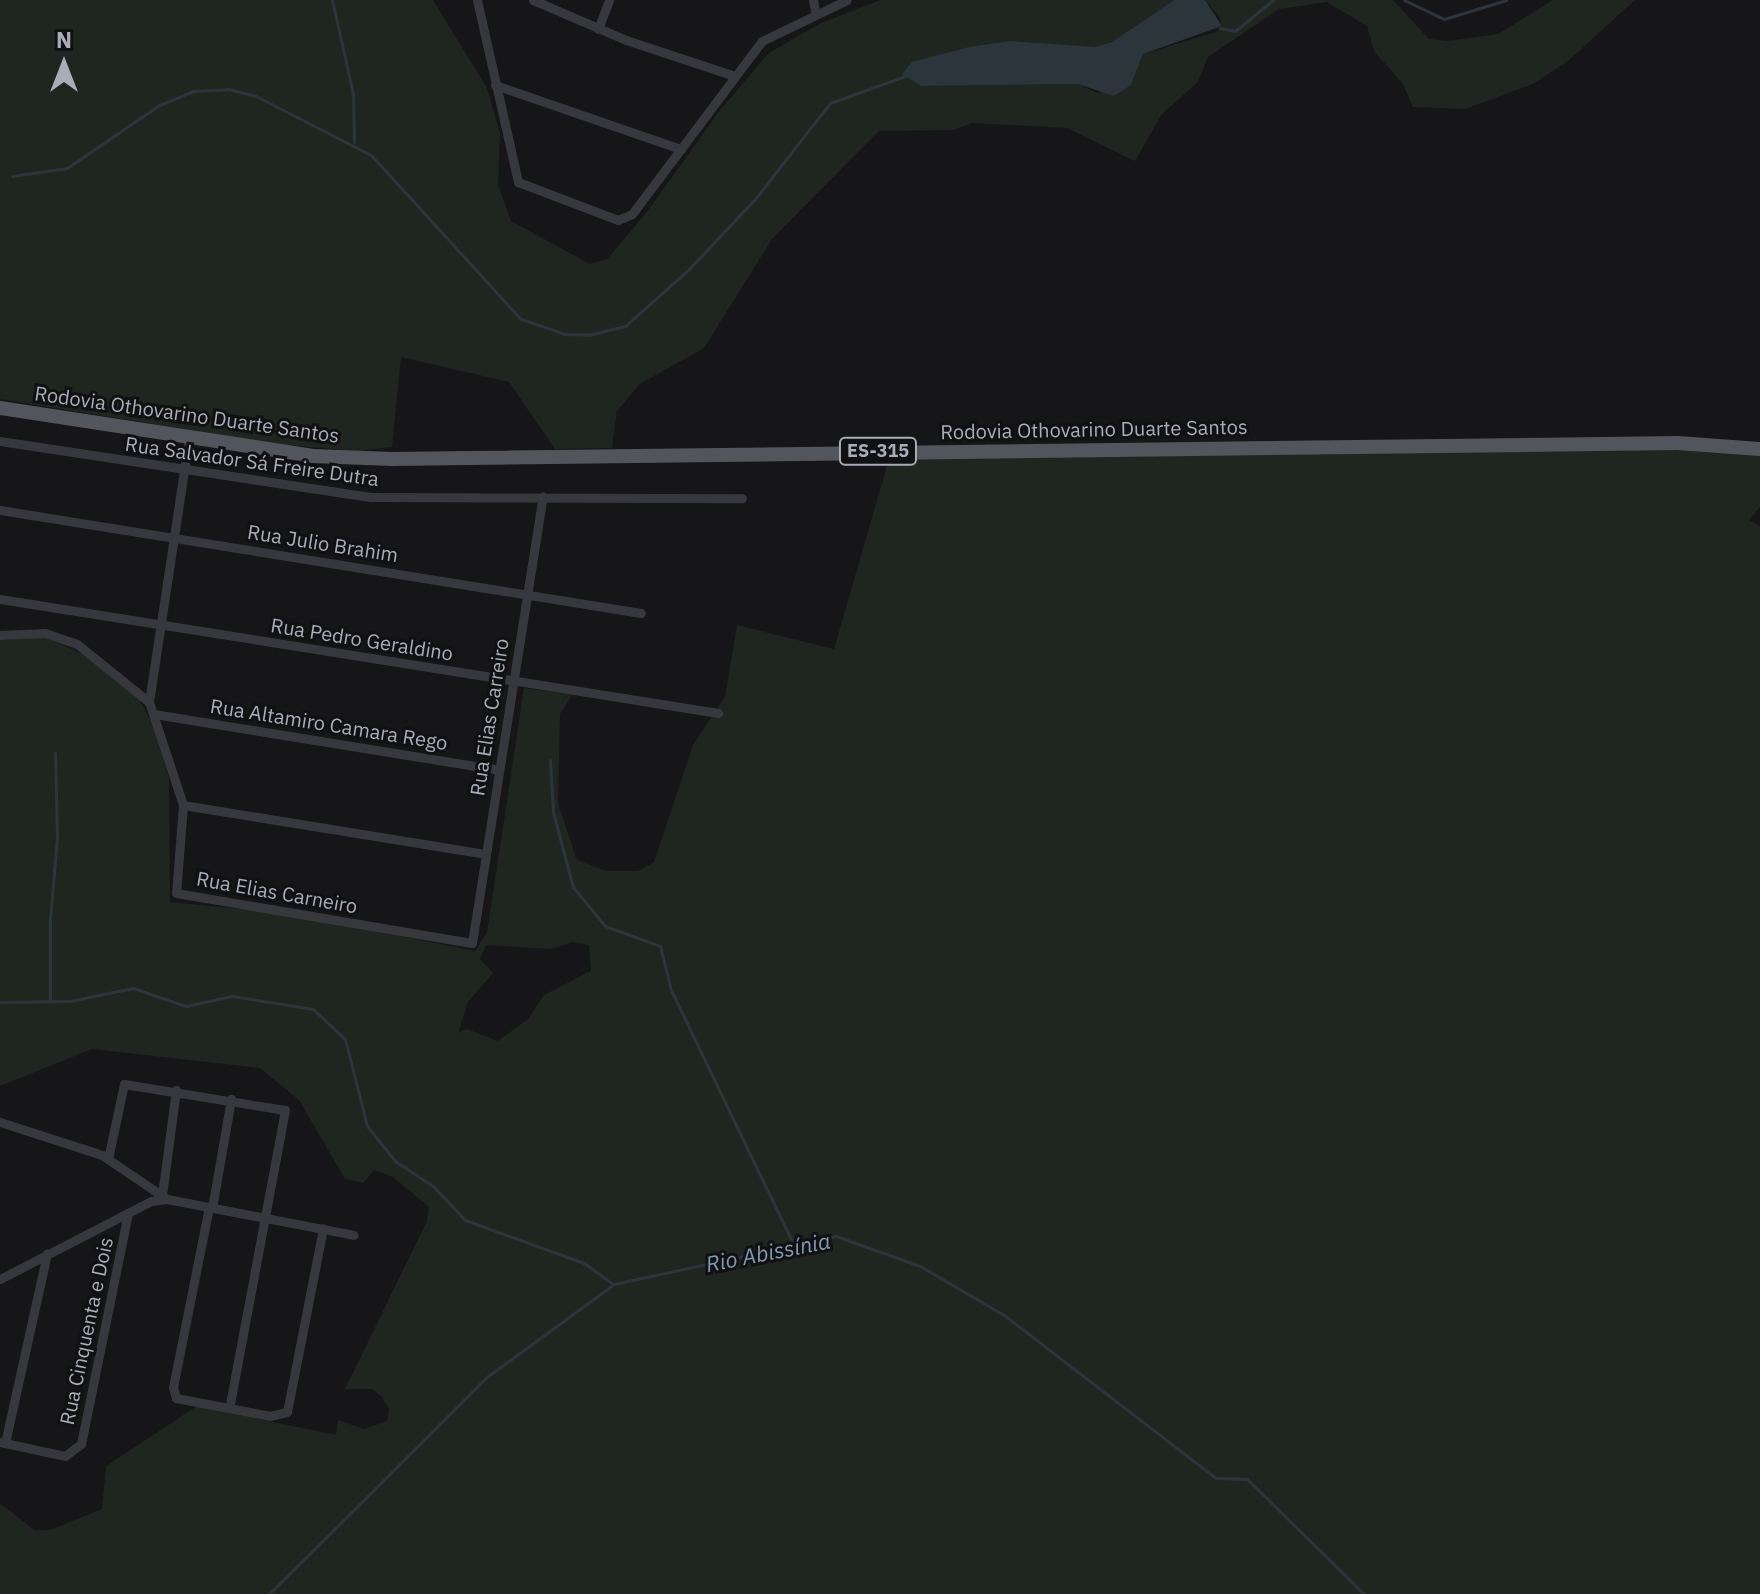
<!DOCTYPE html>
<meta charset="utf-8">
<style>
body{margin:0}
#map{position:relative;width:1760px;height:1594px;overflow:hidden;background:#161618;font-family:"IBM Plex Sans",sans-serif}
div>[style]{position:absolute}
.green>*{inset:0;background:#1e261f}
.water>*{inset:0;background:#2c353c}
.stream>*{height:3px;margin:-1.5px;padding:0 1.5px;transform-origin:1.5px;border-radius:1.5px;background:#2c353c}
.street>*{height:9px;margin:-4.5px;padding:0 4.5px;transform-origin:4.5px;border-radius:4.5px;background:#37383d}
.primary>*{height:14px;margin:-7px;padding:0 7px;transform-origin:7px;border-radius:7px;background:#53555c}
span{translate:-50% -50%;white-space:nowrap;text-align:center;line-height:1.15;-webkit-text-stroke:6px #111113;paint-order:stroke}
.shield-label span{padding:2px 6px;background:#111113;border:2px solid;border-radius:6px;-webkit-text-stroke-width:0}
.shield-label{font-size:18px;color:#a8adb8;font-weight:700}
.street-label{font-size:20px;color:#a8adb8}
.water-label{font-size:22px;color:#7f9bb3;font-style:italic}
.north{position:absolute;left:24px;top:24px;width:80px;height:80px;-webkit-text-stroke:6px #111113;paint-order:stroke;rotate:0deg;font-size:22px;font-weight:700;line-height:32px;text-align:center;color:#a8adb8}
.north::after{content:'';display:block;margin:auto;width:28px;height:36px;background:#a8adb8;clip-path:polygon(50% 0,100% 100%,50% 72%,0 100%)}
</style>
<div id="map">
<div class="green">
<i style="clip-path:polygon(0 0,433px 0,487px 88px,500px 134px,498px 185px,511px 221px,590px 264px,607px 259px,646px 213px,721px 109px,769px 53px,819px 24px,880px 0,1174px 0,1112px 42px,1095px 47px,956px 50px,922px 86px,1078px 84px,1097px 93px,1131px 85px,1143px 54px,1216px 32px,1222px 26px,1219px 16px,1205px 0,1393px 0,1429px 39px,1448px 41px,1498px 34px,1553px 0,1635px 0,1568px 61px,1533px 84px,1465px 109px,1413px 107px,1403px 84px,1374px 51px,1367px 26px,1327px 2px,1279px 9px,1208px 57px,1198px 82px,1162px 114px,1135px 161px,1067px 128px,972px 123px,954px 130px,879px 131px,772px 239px,704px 348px,640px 384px,617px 411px,612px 448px,555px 449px,509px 382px,401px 357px,392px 447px,357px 451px,276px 444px,0 399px)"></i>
<i style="clip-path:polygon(evenodd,1701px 447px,1760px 453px,1760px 507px,1749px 520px,1760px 526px,1760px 1594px,0 1594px,0 1503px,34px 1530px,50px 1530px,102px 1509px,106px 1466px,197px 1406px,336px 1435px,338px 1420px,364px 1429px,387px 1421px,389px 1409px,382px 1397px,372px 1389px,345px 1389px,427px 1221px,429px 1207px,393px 1177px,374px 1170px,363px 1183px,345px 1179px,299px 1100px,260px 1068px,92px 1049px,0 1086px,0 640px,46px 637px,82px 654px,138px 697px,153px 725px,169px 778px,170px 902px,290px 914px,475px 951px,487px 932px,524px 688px,572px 695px,560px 714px,558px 803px,577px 860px,607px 871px,638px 871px,654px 862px,693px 745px,725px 697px,737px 625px,834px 649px,889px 459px,1701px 447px,572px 942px,589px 945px,591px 971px,544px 995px,528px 1019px,498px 1041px,467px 1029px,458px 1033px,468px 1002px,493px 973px,480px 959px,486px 945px,551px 949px,572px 942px)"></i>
</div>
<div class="water">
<i style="clip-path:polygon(1174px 0,1205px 0,1222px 26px,1143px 54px,1131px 85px,1114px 96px,1078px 84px,922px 86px,902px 74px,912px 62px,969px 47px,1010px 41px,1095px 47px,1112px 42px)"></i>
</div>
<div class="stream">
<i style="left:332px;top:0;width:96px;rotate:77.4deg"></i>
<i style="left:353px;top:94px;width:48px;rotate:88.8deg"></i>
<i style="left:1404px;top:0;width:44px;rotate:25.4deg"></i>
<i style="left:1444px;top:19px;width:65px;rotate:-17deg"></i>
<i style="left:1220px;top:28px;width:15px;rotate:11deg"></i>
<i style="left:1235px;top:31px;width:49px;rotate:-39.2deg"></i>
<i style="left:12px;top:176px;width:56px;rotate:-8.3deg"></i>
<i style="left:67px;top:168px;width:112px;rotate:-34.4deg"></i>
<i style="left:159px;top:105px;width:38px;rotate:-22deg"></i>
<i style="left:194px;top:91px;width:34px;rotate:-3deg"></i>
<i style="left:228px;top:89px;width:29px;rotate:14deg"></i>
<i style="left:256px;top:96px;width:129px;rotate:27.2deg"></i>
<i style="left:371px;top:155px;width:222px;rotate:47.6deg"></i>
<i style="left:521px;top:319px;width:46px;rotate:18.8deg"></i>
<i style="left:565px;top:334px;width:24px;rotate:2deg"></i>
<i style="left:589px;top:335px;width:37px;rotate:-14deg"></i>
<i style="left:625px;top:326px;width:86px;rotate:-41.7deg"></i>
<i style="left:689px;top:269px;width:96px;rotate:-46.7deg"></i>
<i style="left:755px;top:199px;width:122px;rotate:-52deg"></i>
<i style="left:830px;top:103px;width:80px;rotate:-19.8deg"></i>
<i style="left:550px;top:760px;width:52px;rotate:86.7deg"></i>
<i style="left:553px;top:812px;width:78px;rotate:75.1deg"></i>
<i style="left:573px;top:887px;width:50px;rotate:50.6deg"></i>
<i style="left:605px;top:926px;width:59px;rotate:20deg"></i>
<i style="left:660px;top:946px;width:45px;rotate:76deg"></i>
<i style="left:671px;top:990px;width:281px;rotate:64.3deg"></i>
<i style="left:50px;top:1001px;width:82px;rotate:-90deg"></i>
<i style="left:50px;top:919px;width:81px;rotate:-85.1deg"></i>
<i style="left:57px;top:838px;width:85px;rotate:-91.3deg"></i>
<i style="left:0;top:1002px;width:70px;rotate:-0.8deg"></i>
<i style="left:70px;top:1001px;width:64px;rotate:-11.7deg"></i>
<i style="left:133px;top:988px;width:56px;rotate:18.8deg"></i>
<i style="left:186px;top:1006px;width:47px;rotate:-12.3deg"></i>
<i style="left:232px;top:996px;width:82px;rotate:9.1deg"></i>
<i style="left:313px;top:1009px;width:44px;rotate:43.2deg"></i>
<i style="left:345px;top:1039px;width:90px;rotate:75.8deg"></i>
<i style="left:367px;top:1126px;width:45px;rotate:51.3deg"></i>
<i style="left:395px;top:1161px;width:45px;rotate:33.3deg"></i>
<i style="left:433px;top:1186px;width:47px;rotate:46.7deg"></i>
<i style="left:465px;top:1220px;width:127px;rotate:19.9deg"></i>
<i style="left:584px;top:1263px;width:36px;rotate:36deg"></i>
<i style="left:269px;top:1594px;width:309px;rotate:-44.9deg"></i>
<i style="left:488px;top:1376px;width:156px;rotate:-36.1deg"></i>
<i style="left:614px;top:1284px;width:227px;rotate:-12.2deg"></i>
<i style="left:836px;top:1236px;width:89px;rotate:19.7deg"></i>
<i style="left:920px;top:1266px;width:97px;rotate:30.3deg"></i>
<i style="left:1004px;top:1315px;width:267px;rotate:37.6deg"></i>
<i style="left:1216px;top:1478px;width:31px;rotate:2deg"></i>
<i style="left:1247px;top:1479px;width:164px;rotate:44.5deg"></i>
</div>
<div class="street">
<i style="left:477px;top:0;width:187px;rotate:77.3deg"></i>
<i style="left:518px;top:182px;width:107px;rotate:20.8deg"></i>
<i style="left:618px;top:220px;width:15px;rotate:-23deg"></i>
<i style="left:632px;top:214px;width:216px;rotate:-53.1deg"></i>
<i style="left:762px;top:41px;width:94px;rotate:-25.8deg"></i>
<i style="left:533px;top:0;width:101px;rotate:23.3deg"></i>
<i style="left:626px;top:40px;width:115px;rotate:18.3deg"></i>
<i style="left:813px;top:0;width:15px;rotate:79deg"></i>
<i style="left:598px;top:29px;width:31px;rotate:-69deg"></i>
<i style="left:495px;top:85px;width:197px;rotate:19deg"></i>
<i style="left:0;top:441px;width:376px;rotate:8.6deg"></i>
<i style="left:372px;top:497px;width:370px;rotate:0.2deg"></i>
<i style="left:0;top:510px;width:649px;rotate:9.13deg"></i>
<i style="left:0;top:599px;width:727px;rotate:9.02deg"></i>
<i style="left:0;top:635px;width:45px;rotate:-2.5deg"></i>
<i style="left:45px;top:633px;width:34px;rotate:19deg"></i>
<i style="left:77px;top:644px;width:92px;rotate:38.9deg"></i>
<i style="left:149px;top:702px;width:108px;rotate:71.7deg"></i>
<i style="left:183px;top:805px;width:88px;rotate:94.5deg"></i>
<i style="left:176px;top:893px;width:300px;rotate:9.6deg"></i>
<i style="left:472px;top:943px;width:452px;rotate:-81deg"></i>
<i style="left:149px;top:702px;width:268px;rotate:-81.4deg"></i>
<i style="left:154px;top:714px;width:349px;rotate:9.2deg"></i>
<i style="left:183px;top:805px;width:306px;rotate:9.2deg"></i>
<i style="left:0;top:1122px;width:107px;rotate:17.9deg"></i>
<i style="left:102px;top:1155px;width:78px;rotate:34.1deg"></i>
<i style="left:108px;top:1159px;width:77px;rotate:-78deg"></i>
<i style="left:124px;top:1084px;width:163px;rotate:9.2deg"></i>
<i style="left:285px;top:1110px;width:303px;rotate:100.6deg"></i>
<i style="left:162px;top:1195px;width:106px;rotate:-82.4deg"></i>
<i style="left:209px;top:1207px;width:184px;rotate:101.3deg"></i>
<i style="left:173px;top:1387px;width:11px;rotate:75deg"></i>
<i style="left:176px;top:1398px;width:96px;rotate:10.8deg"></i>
<i style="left:270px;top:1416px;width:17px;rotate:-13deg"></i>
<i style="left:287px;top:1412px;width:187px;rotate:-78.9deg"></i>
<i style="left:212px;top:1208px;width:111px;rotate:-80.1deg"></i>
<i style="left:0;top:1279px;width:170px;rotate:-27.3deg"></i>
<i style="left:151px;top:1201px;width:16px;rotate:-7deg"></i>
<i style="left:167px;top:1199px;width:190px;rotate:10.9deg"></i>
<i style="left:0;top:1442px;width:66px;rotate:12.2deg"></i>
<i style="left:65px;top:1456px;width:20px;rotate:-37deg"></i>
<i style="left:81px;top:1444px;width:236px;rotate:-78.5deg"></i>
<i style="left:5px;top:1443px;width:194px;rotate:-77.5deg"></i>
</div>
<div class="primary">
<i style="left:0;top:408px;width:317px;rotate:8.7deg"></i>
<i style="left:313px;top:456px;width:79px;rotate:2.2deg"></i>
<i style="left:392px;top:459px;width:1286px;rotate:-0.71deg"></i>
<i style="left:1678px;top:443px;width:82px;rotate:4.2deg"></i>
</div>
<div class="shield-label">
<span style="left:878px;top:451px">ES-315</span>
</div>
<div class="street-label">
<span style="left:187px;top:414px;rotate:8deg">Rodovia Othovarino Duarte Santos</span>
<span style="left:1094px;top:429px;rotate:-1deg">Rodovia Othovarino Duarte Santos</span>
<span style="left:252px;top:461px;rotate:8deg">Rua Salvador Sá Freire Dutra</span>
<span style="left:323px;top:543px;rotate:9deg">Rua Julio Brahim</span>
<span style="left:362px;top:639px;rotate:9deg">Rua Pedro Geraldino</span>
<span style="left:489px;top:717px;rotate:-81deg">Rua Elias Carreiro</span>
<span style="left:329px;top:724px;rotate:9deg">Rua Altamiro Camara Rego</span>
<span style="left:277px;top:892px;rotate:10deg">Rua Elias Carneiro</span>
<span style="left:86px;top:1331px;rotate:-78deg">Rua Cinquenta e Dois</span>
</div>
<div class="water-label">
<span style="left:768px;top:1252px;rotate:-11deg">Rio Abissínia</span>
</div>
<div class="north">N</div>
</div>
